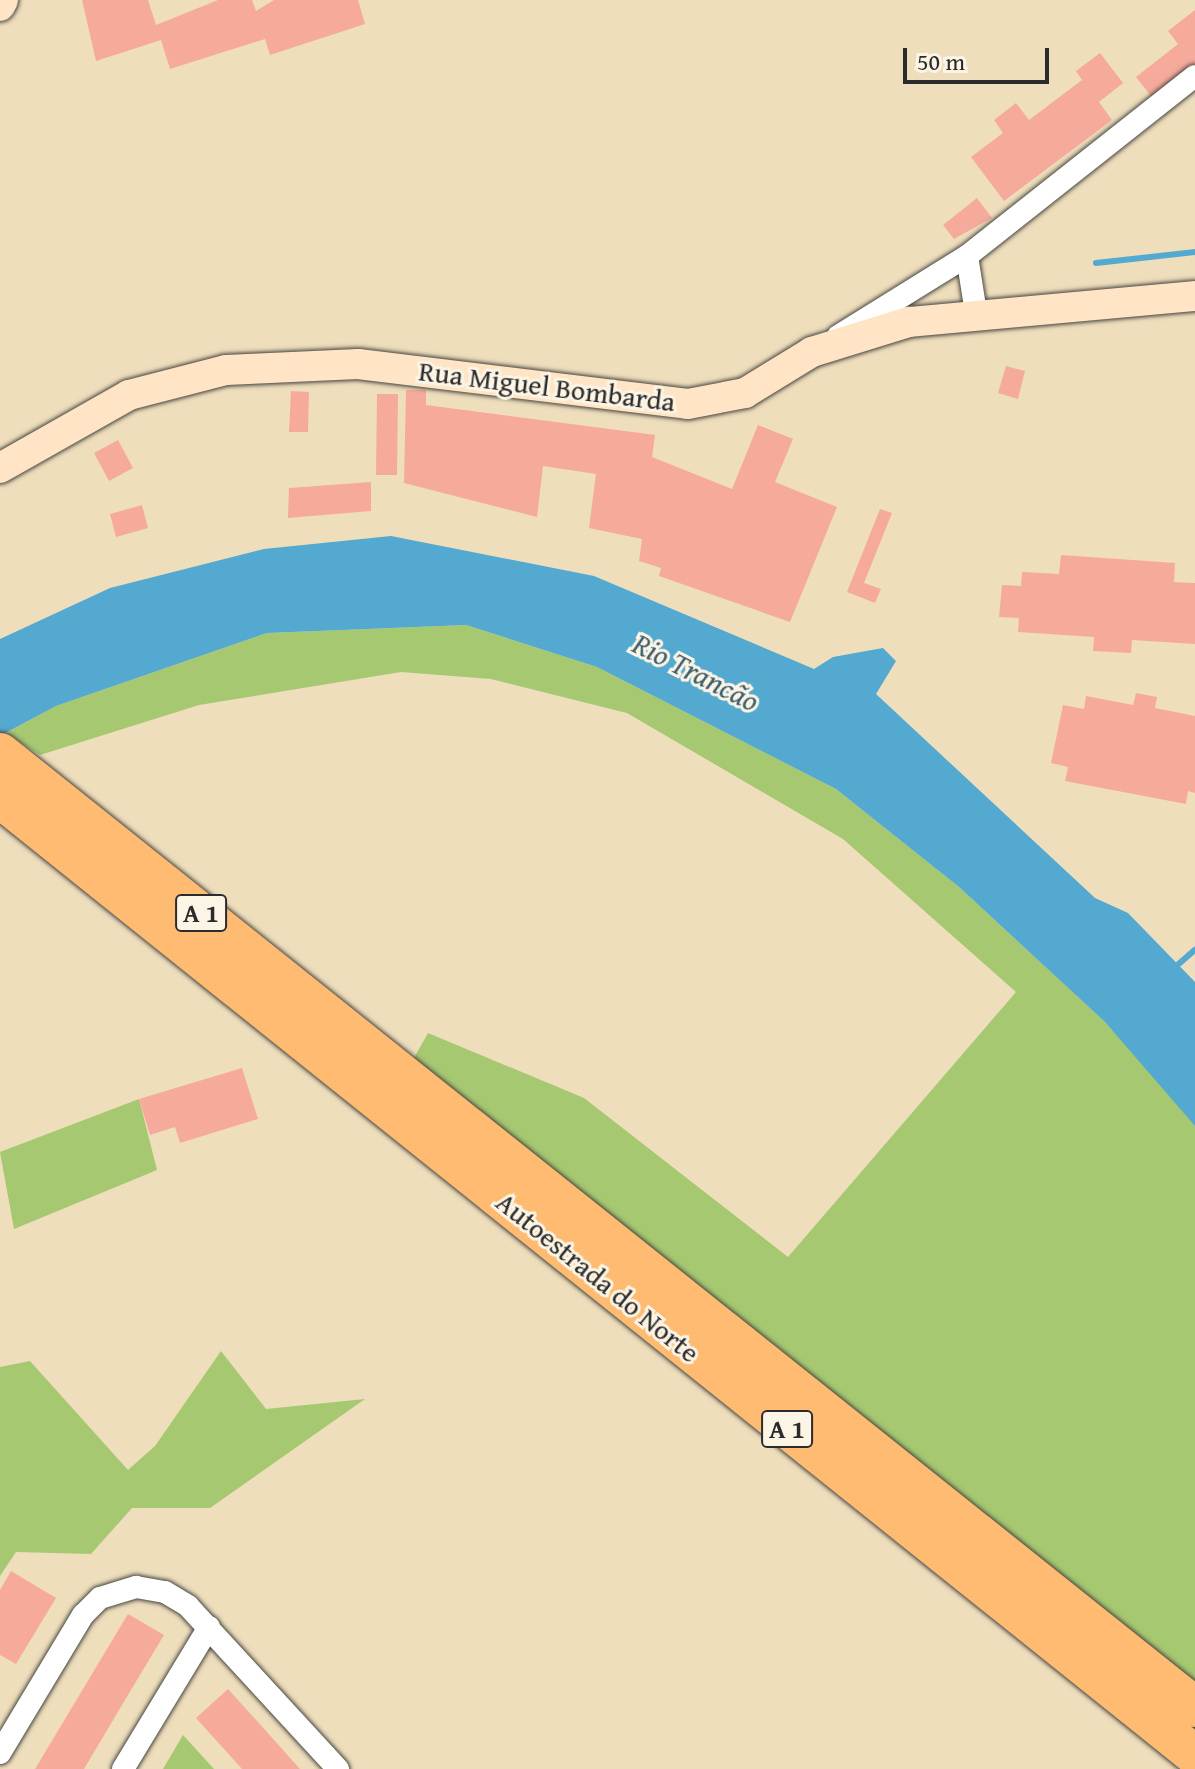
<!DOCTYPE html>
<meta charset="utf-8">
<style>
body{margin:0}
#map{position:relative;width:1195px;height:1769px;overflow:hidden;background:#eedebc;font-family:"Gentium Book Plus",serif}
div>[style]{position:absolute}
.green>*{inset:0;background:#a6c871}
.water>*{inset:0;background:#53a9d0}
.stream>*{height:6px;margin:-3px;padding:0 3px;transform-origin:3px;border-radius:3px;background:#53a9d0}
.building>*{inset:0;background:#f6aa9c}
.roads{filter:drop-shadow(0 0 2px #484641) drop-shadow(0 0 2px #484641)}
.street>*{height:22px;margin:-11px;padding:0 11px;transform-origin:11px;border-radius:11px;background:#fff}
.secondary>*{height:30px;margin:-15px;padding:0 15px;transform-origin:15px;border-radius:15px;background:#ffe4c6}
.highway>*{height:40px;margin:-20px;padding:0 20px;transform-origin:20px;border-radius:20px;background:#ffbb71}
span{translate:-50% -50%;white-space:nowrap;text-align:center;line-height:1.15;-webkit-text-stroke:6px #fcf5e5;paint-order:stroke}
.shield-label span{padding:2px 6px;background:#fcf5e5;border:2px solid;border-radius:6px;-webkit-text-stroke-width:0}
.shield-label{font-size:26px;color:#2b2b2b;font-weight:700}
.street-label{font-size:28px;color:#2b2b2b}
.water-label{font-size:30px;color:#3b5d6d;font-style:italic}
.scale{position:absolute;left:903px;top:48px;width:146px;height:36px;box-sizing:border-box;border:4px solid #2b2b2b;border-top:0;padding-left:10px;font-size:24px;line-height:28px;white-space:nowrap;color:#2b2b2b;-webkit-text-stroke:6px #fcf5e5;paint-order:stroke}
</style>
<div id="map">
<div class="green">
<i style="clip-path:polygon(466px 625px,597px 667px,836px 789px,959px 887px,1105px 1022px,1187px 1113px,1195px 1126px,1195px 1683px,414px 1058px,428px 1033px,584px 1098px,788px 1257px,1016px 992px,843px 839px,627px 713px,491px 679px,401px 672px,199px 705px,40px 755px,6px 733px,56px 706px,267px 633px)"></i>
<i style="clip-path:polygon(139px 1099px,157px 1170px,14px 1229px,0 1152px)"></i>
<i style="clip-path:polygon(221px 1351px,266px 1409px,365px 1399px,210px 1508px,132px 1508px,91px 1554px,16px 1552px,0 1576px,0 1367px,30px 1361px,128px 1470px,155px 1446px)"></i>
<i style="clip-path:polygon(183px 1735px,214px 1769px,163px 1769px)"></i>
</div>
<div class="water">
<i style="clip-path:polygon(391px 536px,594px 576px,814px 669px,833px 657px,883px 648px,896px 661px,876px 694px,1095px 898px,1128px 913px,1195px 982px,1195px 1126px,1105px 1022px,959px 887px,836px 789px,597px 667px,466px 625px,267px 633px,56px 706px,0 736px,0 639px,110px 588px,264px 549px)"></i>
</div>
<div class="stream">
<i style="left:1096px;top:263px;width:100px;rotate:-6.3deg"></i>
<i style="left:1174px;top:968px;width:28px;rotate:-41deg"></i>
</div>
<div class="building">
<i style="clip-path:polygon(82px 0,148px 0,156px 25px,218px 0,252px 0,256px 11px,274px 0,358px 0,365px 24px,270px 55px,265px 39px,170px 69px,161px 40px,96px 61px)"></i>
<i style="clip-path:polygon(1195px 10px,1195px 68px,1154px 100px,1136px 77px,1178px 44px,1168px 31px)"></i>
<i style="clip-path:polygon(1100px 53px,1123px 83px,1099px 102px,1112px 120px,1004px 201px,971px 157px,1003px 133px,994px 120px,1016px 103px,1029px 120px,1082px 80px,1076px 71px)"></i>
<i style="clip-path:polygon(977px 198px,992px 218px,954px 239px,943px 225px)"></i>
<i style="clip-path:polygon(1006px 366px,1025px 371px,1018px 399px,998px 393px)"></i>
<i style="clip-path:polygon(406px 390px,426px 390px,426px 405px,655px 435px,652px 457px,732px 489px,758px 425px,793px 439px,775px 482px,837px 507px,790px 622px,659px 576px,661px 568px,639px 561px,642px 539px,589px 528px,596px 474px,543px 466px,537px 517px,404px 483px)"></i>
<i style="clip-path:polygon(291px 391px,309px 392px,308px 432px,289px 432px)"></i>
<i style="clip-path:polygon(377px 394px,398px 394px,397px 475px,376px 475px)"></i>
<i style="clip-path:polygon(118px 440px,133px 468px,109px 481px,94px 453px)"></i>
<i style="clip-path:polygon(371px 482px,371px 511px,288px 518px,289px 488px)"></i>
<i style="clip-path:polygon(142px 505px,148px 528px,116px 537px,110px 514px)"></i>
<i style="clip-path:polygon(880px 509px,892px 513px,864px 583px,881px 589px,875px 603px,847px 592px)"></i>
<i style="clip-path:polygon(1061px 555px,1175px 563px,1174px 582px,1195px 583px,1195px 644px,1132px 640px,1131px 653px,1093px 651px,1094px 637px,1018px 632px,1019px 618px,999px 617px,1002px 585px,1021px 586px,1022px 572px,1059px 574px)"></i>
<i style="clip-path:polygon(1136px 693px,1157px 697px,1155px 708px,1195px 716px,1195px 793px,1188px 791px,1186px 804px,1065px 781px,1068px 767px,1051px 763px,1063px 705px,1084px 709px,1086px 696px,1133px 705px)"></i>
<i style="clip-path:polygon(242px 1068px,258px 1119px,180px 1143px,175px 1127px,150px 1135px,139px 1099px)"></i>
<i style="clip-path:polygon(11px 1571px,56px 1598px,16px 1664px,0 1655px,0 1590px)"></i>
<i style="clip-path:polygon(128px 1614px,164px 1635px,125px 1700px,84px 1769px,35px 1769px)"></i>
<i style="clip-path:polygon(228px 1689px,266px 1731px,300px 1769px,242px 1769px,196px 1718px)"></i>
</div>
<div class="roads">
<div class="street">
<i style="left:967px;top:256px;width:58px;rotate:81deg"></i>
<i style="left:838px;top:336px;width:152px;rotate:-31.8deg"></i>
<i style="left:967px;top:256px;width:290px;rotate:-38.3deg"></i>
<i style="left:0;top:1753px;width:161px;rotate:-59deg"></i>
<i style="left:83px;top:1615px;width:24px;rotate:-45deg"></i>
<i style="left:100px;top:1598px;width:38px;rotate:-17deg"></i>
<i style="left:136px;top:1587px;width:29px;rotate:10deg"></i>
<i style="left:165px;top:1592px;width:27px;rotate:31deg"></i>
<i style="left:188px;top:1606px;width:222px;rotate:47.4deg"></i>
<i style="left:123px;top:1769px;width:166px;rotate:-58.8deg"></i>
</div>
<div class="secondary">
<i style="left:0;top:6px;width:7px;rotate:-63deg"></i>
<i style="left:0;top:468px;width:148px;rotate:-29.5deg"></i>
<i style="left:129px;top:395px;width:100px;rotate:-14.5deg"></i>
<i style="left:226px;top:370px;width:132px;rotate:-2.6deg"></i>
<i style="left:358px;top:364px;width:332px;rotate:6.9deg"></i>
<i style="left:688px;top:404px;width:58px;rotate:-10.9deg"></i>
<i style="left:745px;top:393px;width:79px;rotate:-31.5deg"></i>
<i style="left:812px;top:352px;width:102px;rotate:-17.2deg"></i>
<i style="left:909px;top:322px;width:287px;rotate:-5.2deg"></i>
</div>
<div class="highway">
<i style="left:0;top:753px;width:1529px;rotate:38.6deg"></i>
<i style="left:0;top:798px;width:1531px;rotate:38.69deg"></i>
</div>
</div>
<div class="shield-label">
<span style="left:201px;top:913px">A 1</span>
<span style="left:787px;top:1429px">A 1</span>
</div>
<div class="street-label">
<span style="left:547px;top:386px;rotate:7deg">Rua Miguel Bombarda</span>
<span style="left:598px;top:1277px;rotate:39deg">Autoestrada do Norte</span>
</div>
<div class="water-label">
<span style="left:696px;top:672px;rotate:27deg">Rio Trancão</span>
</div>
<div class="scale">50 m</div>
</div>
